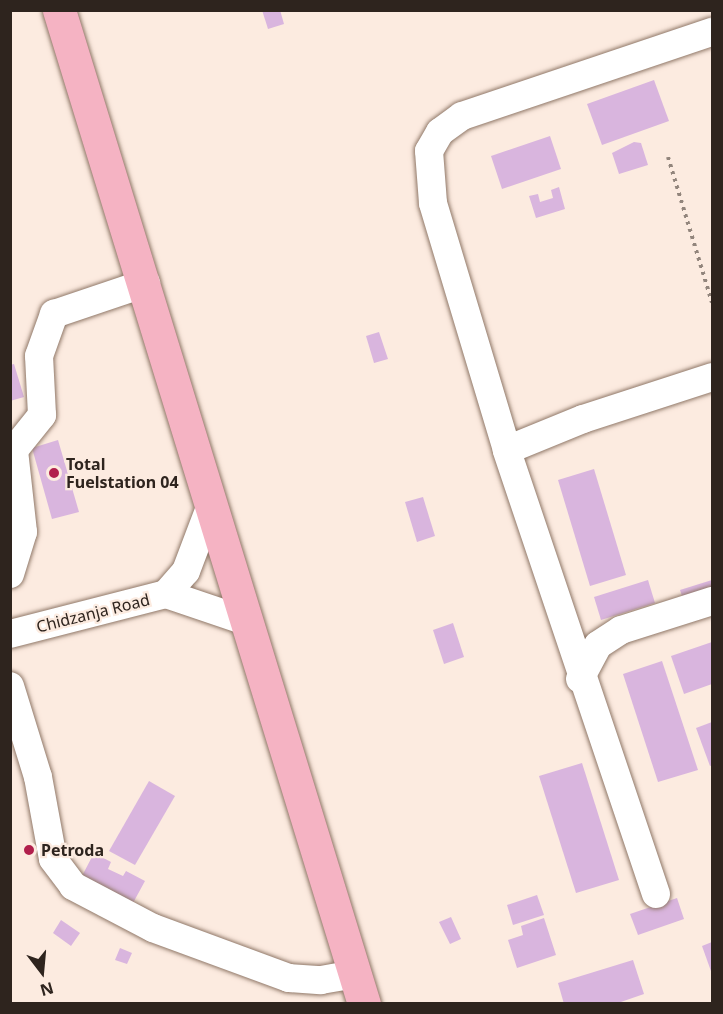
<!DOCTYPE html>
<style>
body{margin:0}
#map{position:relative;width:723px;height:1014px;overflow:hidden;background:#fcebe0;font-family:"Noto Sans",sans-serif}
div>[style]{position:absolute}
.building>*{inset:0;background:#d9b5de}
.path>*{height:4px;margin-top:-2px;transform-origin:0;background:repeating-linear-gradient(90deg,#92857c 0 3px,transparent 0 7.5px)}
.roads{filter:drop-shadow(0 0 2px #907868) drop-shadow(0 0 2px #907868)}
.minor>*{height:28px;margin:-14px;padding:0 14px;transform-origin:14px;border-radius:14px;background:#fff}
.highway>*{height:33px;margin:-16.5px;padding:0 16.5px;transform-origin:16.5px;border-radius:16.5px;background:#f5b3c3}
.dots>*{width:16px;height:16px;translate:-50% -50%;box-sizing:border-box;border:3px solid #fcebe0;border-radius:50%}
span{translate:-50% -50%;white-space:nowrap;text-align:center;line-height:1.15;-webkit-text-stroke:4.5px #fcebe0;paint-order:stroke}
.poi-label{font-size:16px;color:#2e241e;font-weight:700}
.left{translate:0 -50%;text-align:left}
.street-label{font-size:16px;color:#2e241e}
.frame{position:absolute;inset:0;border:12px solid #2e241e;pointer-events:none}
.north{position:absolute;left:12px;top:942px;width:60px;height:60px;-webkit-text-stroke:4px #fcebe0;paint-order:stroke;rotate:164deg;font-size:16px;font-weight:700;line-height:24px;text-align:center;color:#2e241e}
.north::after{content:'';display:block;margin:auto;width:21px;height:27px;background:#2e241e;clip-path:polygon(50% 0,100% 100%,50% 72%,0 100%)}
</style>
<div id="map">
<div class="building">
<i style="clip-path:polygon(262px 10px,280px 10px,284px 24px,268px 29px)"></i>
<i style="clip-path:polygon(654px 80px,669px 121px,602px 145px,587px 104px)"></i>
<i style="clip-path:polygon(550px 136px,561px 169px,502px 189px,491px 156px)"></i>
<i style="clip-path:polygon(634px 142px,641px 143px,648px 165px,619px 174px,612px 153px)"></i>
<i style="clip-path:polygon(559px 187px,565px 209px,536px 218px,529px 196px,538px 194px,540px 202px,553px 198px,551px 190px)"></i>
<i style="clip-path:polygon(379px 332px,388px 359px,374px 363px,366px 336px)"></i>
<i style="clip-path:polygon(14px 364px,24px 397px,10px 401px,10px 365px)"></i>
<i style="clip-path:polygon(58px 440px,79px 512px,52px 519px,32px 448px)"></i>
<i style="clip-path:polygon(594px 469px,626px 575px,590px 586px,558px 480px)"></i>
<i style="clip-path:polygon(423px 497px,435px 536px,417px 542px,405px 502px)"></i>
<i style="clip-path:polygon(648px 580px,655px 603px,601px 620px,594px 597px)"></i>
<i style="clip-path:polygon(712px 580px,712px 593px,684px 602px,680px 590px)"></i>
<i style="clip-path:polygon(453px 623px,464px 657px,444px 664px,433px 630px)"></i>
<i style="clip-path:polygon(712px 642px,712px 684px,684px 694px,671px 656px)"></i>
<i style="clip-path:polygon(662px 661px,698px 770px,658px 782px,623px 674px)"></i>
<i style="clip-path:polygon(712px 722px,712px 765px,710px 766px,696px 728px)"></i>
<i style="clip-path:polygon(582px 763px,619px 880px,576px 893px,539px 776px)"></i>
<i style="clip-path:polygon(149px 781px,175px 796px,135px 865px,109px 851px)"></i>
<i style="clip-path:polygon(94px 853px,111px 862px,108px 869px,123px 876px,126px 871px,145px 881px,133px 903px,82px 876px)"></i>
<i style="clip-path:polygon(537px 895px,544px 915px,513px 925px,507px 905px)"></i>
<i style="clip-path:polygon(677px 898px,684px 919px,638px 935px,630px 914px)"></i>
<i style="clip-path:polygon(451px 917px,461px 939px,450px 944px,439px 922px)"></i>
<i style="clip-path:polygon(544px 918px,556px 955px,517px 968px,508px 940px,523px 935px,521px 926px)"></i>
<i style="clip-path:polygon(61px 920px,80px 933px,71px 946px,53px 933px)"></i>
<i style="clip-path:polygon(712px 942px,712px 974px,702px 946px)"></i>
<i style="clip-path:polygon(120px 948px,132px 953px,127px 964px,115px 960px)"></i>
<i style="clip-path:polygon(633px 960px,644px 994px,615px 1004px,564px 1004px,558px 983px)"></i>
</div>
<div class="path">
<i style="left:668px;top:157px;width:152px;rotate:73.2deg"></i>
</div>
<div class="roads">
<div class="minor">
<i style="left:507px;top:450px;width:82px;rotate:-22.2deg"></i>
<i style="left:583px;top:419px;width:136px;rotate:-18deg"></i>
<i style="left:10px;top:574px;width:44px;rotate:-72.8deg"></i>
<i style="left:23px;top:532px;width:82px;rotate:-96.3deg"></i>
<i style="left:14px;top:450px;width:45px;rotate:-51.3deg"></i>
<i style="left:42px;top:415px;width:59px;rotate:-92.9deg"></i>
<i style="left:39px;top:356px;width:45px;rotate:-70.3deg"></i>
<i style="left:54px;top:314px;width:97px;rotate:-18.6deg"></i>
<i style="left:166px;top:594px;width:30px;rotate:-49deg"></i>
<i style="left:186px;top:571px;width:71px;rotate:-69.3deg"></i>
<i style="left:10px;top:634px;width:161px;rotate:-14.4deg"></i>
<i style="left:166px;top:594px;width:81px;rotate:18.7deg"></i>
<i style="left:580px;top:679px;width:38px;rotate:-62deg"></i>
<i style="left:598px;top:645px;width:27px;rotate:-33deg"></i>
<i style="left:621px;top:630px;width:96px;rotate:-17.7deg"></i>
<i style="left:10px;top:686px;width:95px;rotate:72.9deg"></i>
<i style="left:38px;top:777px;width:83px;rotate:79.6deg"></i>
<i style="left:53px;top:859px;width:34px;rotate:53deg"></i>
<i style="left:73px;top:886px;width:90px;rotate:27.7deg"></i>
<i style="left:153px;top:928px;width:145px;rotate:20.2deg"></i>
<i style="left:289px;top:978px;width:32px;rotate:4deg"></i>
<i style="left:321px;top:980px;width:34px;rotate:-10deg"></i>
<i style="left:656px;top:894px;width:468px;rotate:-108.6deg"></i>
<i style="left:507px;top:450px;width:258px;rotate:-106.7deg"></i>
<i style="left:433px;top:203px;width:52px;rotate:-94.4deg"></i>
<i style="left:429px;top:151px;width:22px;rotate:-60deg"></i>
<i style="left:440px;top:132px;width:27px;rotate:-36deg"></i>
<i style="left:462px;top:116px;width:264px;rotate:-18.6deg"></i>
</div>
<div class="highway">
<i style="left:59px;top:10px;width:1040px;rotate:72.94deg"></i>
</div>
</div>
<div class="dots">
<i style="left:54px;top:473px;background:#b11f4c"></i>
<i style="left:29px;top:850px;background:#b11f4c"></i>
</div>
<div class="poi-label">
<span class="left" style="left:66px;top:473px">Total<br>Fuelstation 04</span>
<span class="left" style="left:41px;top:850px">Petroda</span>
</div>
<div class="street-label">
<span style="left:93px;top:613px;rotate:-14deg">Chidzanja Road</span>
</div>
<div class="frame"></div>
<div class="north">N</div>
</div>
